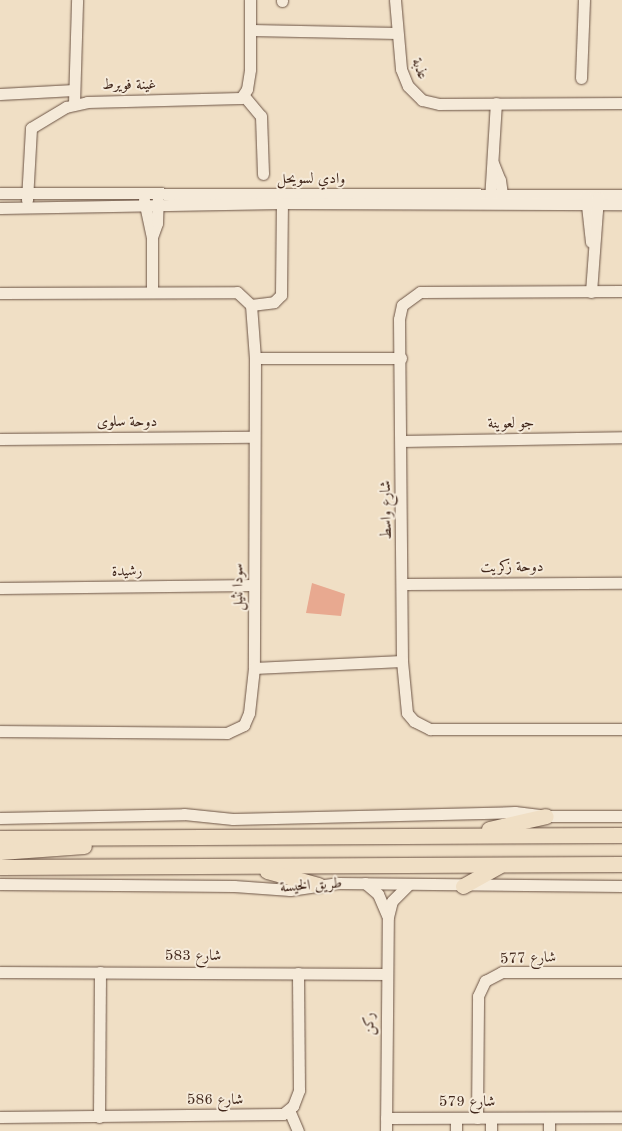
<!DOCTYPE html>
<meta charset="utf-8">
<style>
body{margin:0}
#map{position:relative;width:622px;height:1131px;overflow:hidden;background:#f0dfc5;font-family:"Old Standard TT",Amiri,serif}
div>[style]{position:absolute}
.building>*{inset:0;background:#e8a990}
.roads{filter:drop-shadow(0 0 1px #6c5445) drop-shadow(0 0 1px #6c5445)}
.minor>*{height:11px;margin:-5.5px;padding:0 5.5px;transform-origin:5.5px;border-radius:5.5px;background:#f5ead9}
.major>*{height:15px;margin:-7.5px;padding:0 7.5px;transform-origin:7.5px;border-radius:7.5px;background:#f0dfc5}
span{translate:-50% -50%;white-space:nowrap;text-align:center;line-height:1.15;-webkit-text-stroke:4px #f5ead9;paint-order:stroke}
.street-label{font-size:15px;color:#40261a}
</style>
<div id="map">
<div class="building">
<i style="clip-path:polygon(312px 583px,345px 594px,341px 616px,306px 613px)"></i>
</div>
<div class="roads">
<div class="minor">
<i style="left:282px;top:0;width:1px;rotate:90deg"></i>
<i style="left:395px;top:0;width:69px;rotate:85deg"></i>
<i style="left:401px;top:69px;width:18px;rotate:68deg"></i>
<i style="left:408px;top:86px;width:20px;rotate:45deg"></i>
<i style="left:422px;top:100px;width:18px;rotate:13deg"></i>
<i style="left:440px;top:104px;width:182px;rotate:-0.3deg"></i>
<i style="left:251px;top:30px;width:146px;rotate:1.2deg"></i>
<i style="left:581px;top:78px;width:78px;rotate:-87.8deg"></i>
<i style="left:0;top:94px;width:74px;rotate:-3.1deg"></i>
<i style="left:244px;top:96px;width:26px;rotate:50deg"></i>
<i style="left:261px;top:116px;width:58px;rotate:88deg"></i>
<i style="left:74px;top:104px;width:104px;rotate:-88.3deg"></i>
<i style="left:493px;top:163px;width:18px;rotate:68deg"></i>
<i style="left:500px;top:180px;width:22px;rotate:82deg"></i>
<i style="left:0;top:193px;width:622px;rotate:0.18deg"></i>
<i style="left:586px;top:196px;width:46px;rotate:83.8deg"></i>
<i style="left:27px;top:200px;width:72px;rotate:-86.8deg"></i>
<i style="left:31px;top:128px;width:41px;rotate:-31deg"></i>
<i style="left:66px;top:107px;width:22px;rotate:-13deg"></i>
<i style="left:87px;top:102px;width:154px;rotate:-1.5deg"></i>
<i style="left:241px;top:98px;width:11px;rotate:-56deg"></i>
<i style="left:247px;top:89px;width:20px;rotate:-81deg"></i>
<i style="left:250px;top:69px;width:69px;rotate:-90deg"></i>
<i style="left:144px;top:200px;width:38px;rotate:78deg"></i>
<i style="left:490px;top:200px;width:97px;rotate:-86.5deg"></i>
<i style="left:0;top:208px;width:282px;rotate:-1deg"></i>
<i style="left:282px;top:203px;width:340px;rotate:0.2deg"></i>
<i style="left:152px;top:291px;width:54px;rotate:-90deg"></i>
<i style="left:152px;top:237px;width:15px;rotate:-70deg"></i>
<i style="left:157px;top:223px;width:24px;rotate:-88deg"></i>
<i style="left:622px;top:291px;width:202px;rotate:179.7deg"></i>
<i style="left:420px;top:292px;width:22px;rotate:144deg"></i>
<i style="left:402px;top:305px;width:14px;rotate:102deg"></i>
<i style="left:399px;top:319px;width:342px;rotate:89.5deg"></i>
<i style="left:402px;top:661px;width:52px;rotate:84.5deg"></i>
<i style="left:407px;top:713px;width:11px;rotate:49deg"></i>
<i style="left:414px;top:721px;width:18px;rotate:27deg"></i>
<i style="left:430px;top:729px;width:192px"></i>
<i style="left:591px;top:292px;width:95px;rotate:-85.8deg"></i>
<i style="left:0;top:293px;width:237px;rotate:-0.2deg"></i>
<i style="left:237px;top:292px;width:19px;rotate:43deg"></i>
<i style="left:251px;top:305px;width:53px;rotate:85.7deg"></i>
<i style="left:255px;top:358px;width:310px;rotate:90.2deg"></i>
<i style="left:254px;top:668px;width:45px;rotate:96.3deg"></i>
<i style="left:249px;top:713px;width:13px;rotate:113deg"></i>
<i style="left:244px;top:725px;width:19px;rotate:155deg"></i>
<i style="left:227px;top:733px;width:227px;rotate:-179.5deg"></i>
<i style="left:251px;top:305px;width:23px;rotate:-7deg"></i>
<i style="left:274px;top:302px;width:10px;rotate:-45deg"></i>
<i style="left:281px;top:295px;width:92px;rotate:-89.4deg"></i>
<i style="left:255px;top:358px;width:146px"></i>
<i style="left:0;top:439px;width:254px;rotate:-0.5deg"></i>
<i style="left:401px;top:441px;width:221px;rotate:-1deg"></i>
<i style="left:403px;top:584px;width:219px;rotate:-0.3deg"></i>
<i style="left:0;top:588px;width:254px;rotate:-0.7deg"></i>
<i style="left:254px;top:668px;width:148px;rotate:-2.7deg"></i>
<i style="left:0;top:818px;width:184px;rotate:-1.2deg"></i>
<i style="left:184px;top:814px;width:49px;rotate:5.8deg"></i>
<i style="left:233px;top:819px;width:282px;rotate:-1.4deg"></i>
<i style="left:515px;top:812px;width:31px;rotate:7deg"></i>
<i style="left:546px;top:816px;width:76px"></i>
<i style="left:365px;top:883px;width:17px;rotate:40deg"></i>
<i style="left:378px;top:894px;width:23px;rotate:67deg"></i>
<i style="left:0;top:884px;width:234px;rotate:0.5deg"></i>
<i style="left:234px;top:886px;width:56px;rotate:4.1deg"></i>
<i style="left:290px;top:890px;width:49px;rotate:-8.3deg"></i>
<i style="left:338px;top:883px;width:284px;rotate:0.6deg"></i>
<i style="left:0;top:972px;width:385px;rotate:0.3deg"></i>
<i style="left:289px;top:1110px;width:23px;rotate:67deg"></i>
<i style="left:0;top:1117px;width:283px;rotate:-0.6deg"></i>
<i style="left:283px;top:1114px;width:13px;rotate:-39deg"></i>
<i style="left:293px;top:1106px;width:17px;rotate:-69deg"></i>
<i style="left:299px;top:1090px;width:117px;rotate:-90.5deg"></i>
<i style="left:99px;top:1117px;width:145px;rotate:-89.6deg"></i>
<i style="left:386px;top:1118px;width:236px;rotate:-0.2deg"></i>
<i style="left:456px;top:1118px;width:13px;rotate:90deg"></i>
<i style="left:477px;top:1118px;width:122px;rotate:-89.5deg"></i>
<i style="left:478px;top:996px;width:17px;rotate:-65deg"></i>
<i style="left:485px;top:981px;width:19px;rotate:-28deg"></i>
<i style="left:502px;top:972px;width:120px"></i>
<i style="left:549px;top:1118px;width:13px;rotate:90deg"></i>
<i style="left:386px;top:1131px;width:214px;rotate:-89.5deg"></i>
<i style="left:388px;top:917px;width:16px;rotate:-76deg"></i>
<i style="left:392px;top:901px;width:24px;rotate:-45deg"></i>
<i style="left:491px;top:1131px;width:13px;rotate:-90deg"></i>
</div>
<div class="major">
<i style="left:489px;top:829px;width:58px;rotate:-12.8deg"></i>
<i style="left:0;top:838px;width:622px;rotate:-0.28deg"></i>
<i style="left:0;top:852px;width:84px;rotate:-4.1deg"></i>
<i style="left:0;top:867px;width:622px;rotate:-0.28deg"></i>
<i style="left:267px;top:871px;width:53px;rotate:15.4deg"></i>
<i style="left:463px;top:886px;width:41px;rotate:-29.1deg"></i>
</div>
</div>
<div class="street-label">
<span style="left:419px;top:69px;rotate:69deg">عذبة</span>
<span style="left:129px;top:86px">غينة فويرط</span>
<span style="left:311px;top:180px">وادي لسويحل</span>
<span style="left:127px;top:423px">دوحة سلوى</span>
<span style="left:511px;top:424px;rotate:-1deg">جو لعوينة</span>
<span style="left:387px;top:510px;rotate:-91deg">شارع واسط</span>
<span style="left:512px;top:568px">دوحة زكريت</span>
<span style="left:127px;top:572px;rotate:-1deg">رشيدة</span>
<span style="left:239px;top:587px;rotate:-90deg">سودا نثيل</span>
<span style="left:311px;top:886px;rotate:-4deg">طريق الخيسة</span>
<span style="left:193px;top:957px">شارع 583</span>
<span style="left:528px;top:959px;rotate:-2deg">شارع 577</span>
<span style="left:370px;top:1024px;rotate:-90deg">ركن</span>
<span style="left:215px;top:1101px">شارع 586</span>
<span style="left:467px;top:1103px">شارع 579</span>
</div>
</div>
